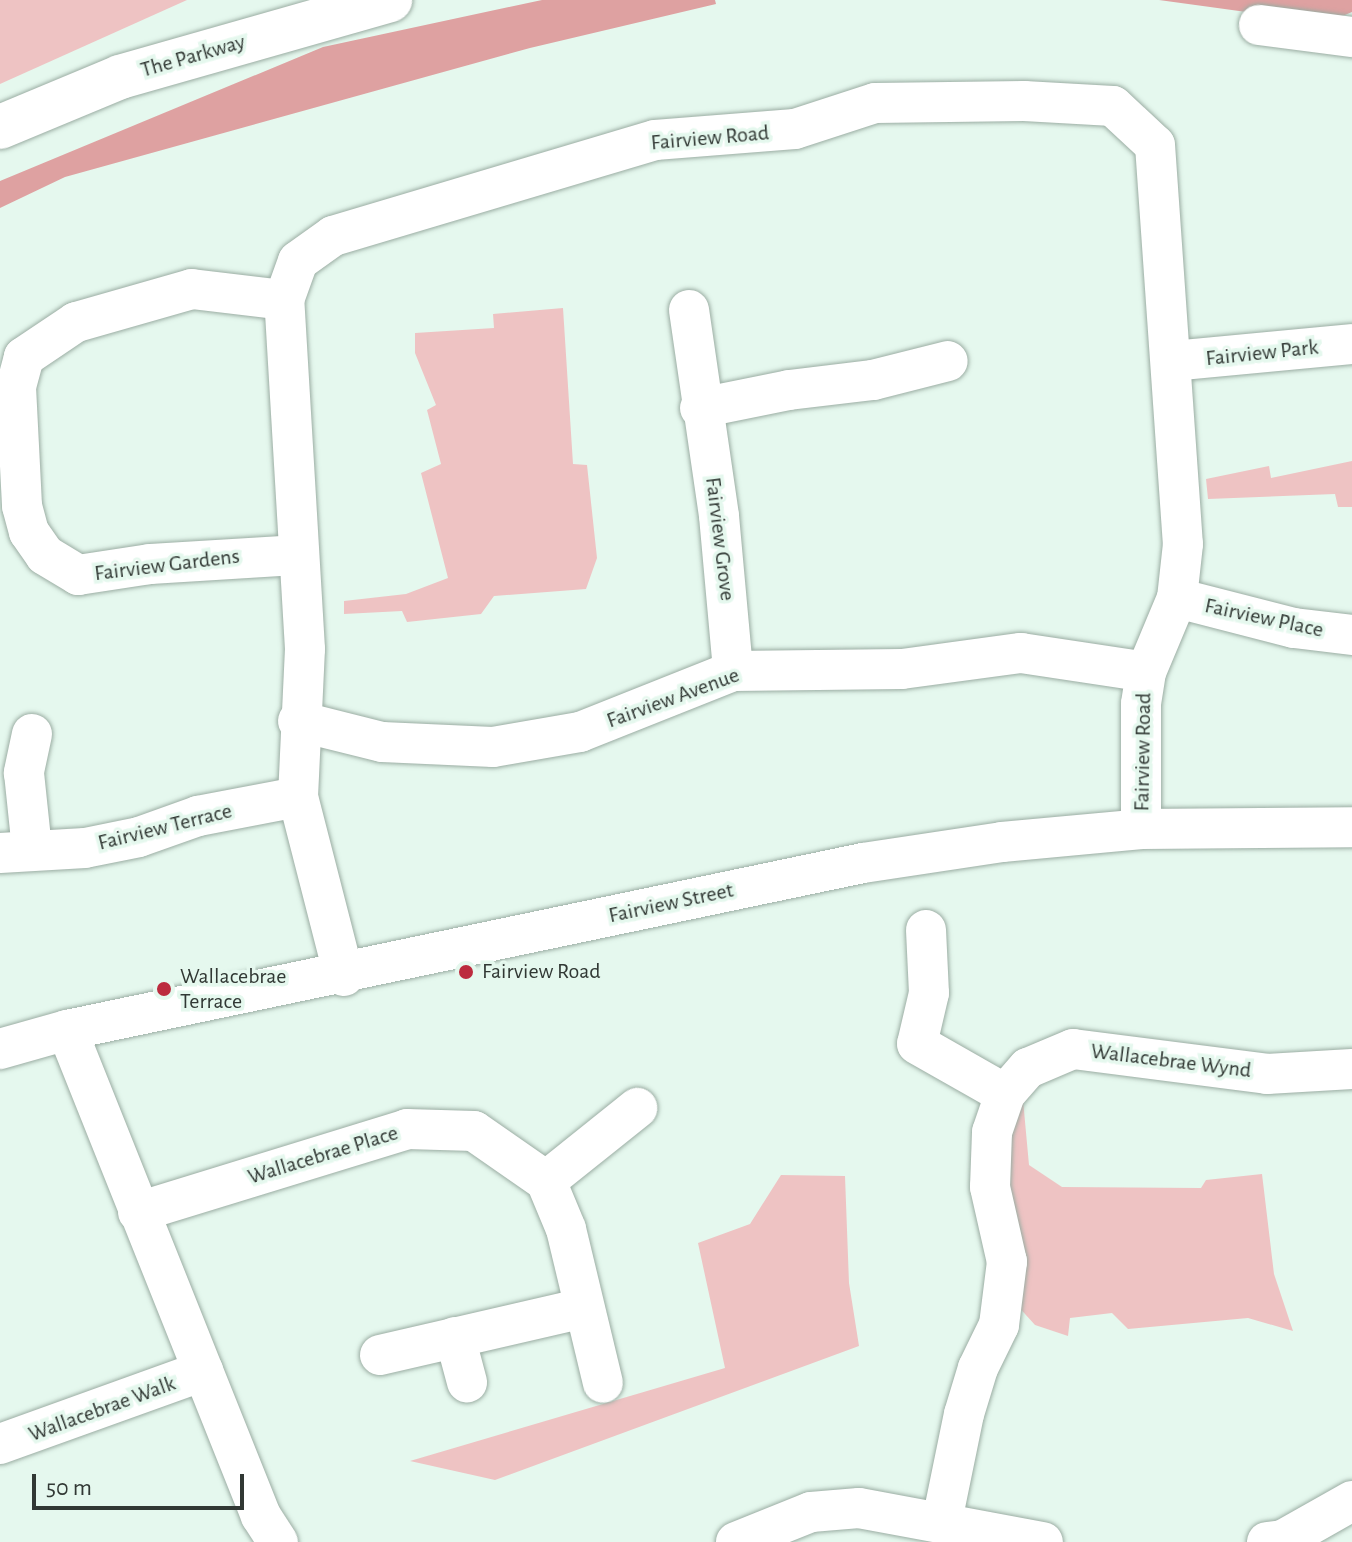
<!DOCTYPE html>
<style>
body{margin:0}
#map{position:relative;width:1352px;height:1542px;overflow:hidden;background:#e5f8ee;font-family:"Alegreya Sans",sans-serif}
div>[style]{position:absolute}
.green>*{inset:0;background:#eec3c3}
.forest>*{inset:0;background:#dea1a1}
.roads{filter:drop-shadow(0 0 2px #9bada3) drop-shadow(0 0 2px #9bada3)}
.minor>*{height:40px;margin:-20px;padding:0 20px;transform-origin:20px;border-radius:20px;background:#fff}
.major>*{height:44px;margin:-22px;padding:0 22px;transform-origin:22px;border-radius:22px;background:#fff}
.dots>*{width:22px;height:22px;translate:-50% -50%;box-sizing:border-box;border:4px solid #e5f8ee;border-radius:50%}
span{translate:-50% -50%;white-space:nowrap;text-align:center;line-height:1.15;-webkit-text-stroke:7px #e5f8ee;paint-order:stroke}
.street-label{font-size:22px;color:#313834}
.poi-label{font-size:22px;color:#313834}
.left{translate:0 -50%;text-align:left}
.scale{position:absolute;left:32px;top:1474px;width:212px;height:36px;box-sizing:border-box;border:4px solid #313834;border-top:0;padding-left:10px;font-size:24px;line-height:28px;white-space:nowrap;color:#313834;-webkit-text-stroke:6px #e5f8ee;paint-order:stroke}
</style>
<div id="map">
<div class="green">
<i style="clip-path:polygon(0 0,187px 0,0 84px)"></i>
<i style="clip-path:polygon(563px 308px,573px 464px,587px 465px,597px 558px,586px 589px,494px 596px,481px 614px,407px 622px,402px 611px,344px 614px,344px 601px,406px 594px,448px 578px,421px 473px,441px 464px,427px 410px,436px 405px,415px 353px,415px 333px,494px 328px,493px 314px)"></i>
<i style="clip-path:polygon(1352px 461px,1352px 507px,1338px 507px,1335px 494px,1208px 499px,1206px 479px,1269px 466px,1271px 478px)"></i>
<i style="clip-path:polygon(1023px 1100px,1029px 1165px,1062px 1187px,1201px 1188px,1206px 1180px,1262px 1174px,1274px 1274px,1293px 1331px,1248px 1318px,1128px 1329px,1112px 1313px,1070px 1318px,1068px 1336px,1035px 1325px,1016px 1304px,999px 1146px)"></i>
<i style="clip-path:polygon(781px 1175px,845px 1176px,849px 1283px,859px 1346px,495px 1480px,410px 1461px,725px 1368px,698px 1243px,750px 1224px)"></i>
</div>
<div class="forest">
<i style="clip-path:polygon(542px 0,715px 0,716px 4px,530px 48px,65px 177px,0 208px,0 181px,323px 47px)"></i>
<i style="clip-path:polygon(1159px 0,1352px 0,1352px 12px,1326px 23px)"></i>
</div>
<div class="roads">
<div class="minor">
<i style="left:1259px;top:25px;width:94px;rotate:7.4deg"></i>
<i style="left:284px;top:300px;width:93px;rotate:-173.2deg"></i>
<i style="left:192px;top:289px;width:121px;rotate:164.1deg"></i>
<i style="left:76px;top:322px;width:63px;rotate:146.1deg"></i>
<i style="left:24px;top:357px;width:31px;rotate:105deg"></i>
<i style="left:16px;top:387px;width:119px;rotate:87.1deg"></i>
<i style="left:22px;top:506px;width:27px;rotate:75deg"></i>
<i style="left:29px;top:532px;width:28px;rotate:55deg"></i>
<i style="left:45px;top:555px;width:39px;rotate:31deg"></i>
<i style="left:78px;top:575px;width:73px;rotate:-8.7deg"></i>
<i style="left:150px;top:564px;width:146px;rotate:-3.5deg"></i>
<i style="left:689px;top:310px;width:208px;rotate:81.7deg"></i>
<i style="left:719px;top:516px;width:156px;rotate:84.8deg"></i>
<i style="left:1172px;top:361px;width:181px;rotate:-5.4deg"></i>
<i style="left:700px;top:408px;width:91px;rotate:-11.4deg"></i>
<i style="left:789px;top:390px;width:85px;rotate:-6.8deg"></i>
<i style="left:873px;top:380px;width:77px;rotate:-14.2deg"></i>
<i style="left:1177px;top:598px;width:121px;rotate:14.4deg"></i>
<i style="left:1294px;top:628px;width:58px;rotate:6.9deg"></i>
<i style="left:298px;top:721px;width:87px;rotate:14deg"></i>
<i style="left:382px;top:742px;width:111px;rotate:2.6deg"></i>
<i style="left:493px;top:747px;width:88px;rotate:-9.8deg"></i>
<i style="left:580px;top:732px;width:165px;rotate:-21.7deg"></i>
<i style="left:733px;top:671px;width:169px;rotate:-0.7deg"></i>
<i style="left:902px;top:669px;width:120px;rotate:-7.7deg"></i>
<i style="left:1021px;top:653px;width:126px;rotate:8.6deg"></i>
<i style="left:32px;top:734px;width:40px;rotate:102deg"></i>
<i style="left:24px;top:773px;width:76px;rotate:84deg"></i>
<i style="left:0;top:853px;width:85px;rotate:-3.4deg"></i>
<i style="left:85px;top:848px;width:55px;rotate:-11.5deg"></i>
<i style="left:139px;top:837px;width:63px;rotate:-19.6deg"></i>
<i style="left:198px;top:816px;width:102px;rotate:-10.8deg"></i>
<i style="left:926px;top:930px;width:63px;rotate:87.3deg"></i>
<i style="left:929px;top:993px;width:52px;rotate:103.2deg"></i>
<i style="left:917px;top:1044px;width:101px;rotate:29.6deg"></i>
<i style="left:344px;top:976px;width:185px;rotate:-104.4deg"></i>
<i style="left:298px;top:797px;width:148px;rotate:-87.3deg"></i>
<i style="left:305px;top:649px;width:350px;rotate:-93.4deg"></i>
<i style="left:284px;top:300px;width:41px;rotate:-70.3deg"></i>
<i style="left:298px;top:261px;width:43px;rotate:-35.5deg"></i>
<i style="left:333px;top:236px;width:336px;rotate:-16.6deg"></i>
<i style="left:655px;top:140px;width:140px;rotate:-4.5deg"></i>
<i style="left:795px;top:129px;width:84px;rotate:-18deg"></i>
<i style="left:875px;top:103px;width:149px;rotate:-0.8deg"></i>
<i style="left:1024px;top:101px;width:89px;rotate:3.2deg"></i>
<i style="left:1113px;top:106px;width:57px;rotate:42.9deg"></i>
<i style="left:1155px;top:145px;width:400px;rotate:86deg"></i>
<i style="left:1183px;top:544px;width:54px;rotate:96.3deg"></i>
<i style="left:1177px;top:598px;width:80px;rotate:112.7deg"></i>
<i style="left:1146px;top:672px;width:32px;rotate:99deg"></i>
<i style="left:1141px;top:704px;width:125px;rotate:90deg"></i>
<i style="left:67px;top:1030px;width:523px;rotate:68.24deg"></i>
<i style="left:261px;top:1516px;width:31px;rotate:57deg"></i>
<i style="left:0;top:1049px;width:70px;rotate:-15.8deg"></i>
<i style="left:67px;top:1030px;width:813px;rotate:-11.85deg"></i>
<i style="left:863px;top:863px;width:141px;rotate:-8.6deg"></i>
<i style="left:1002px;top:842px;width:140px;rotate:-5.3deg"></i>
<i style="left:1141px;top:829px;width:211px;rotate:-0.5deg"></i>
<i style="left:546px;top:1181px;width:117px;rotate:-38.7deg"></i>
<i style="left:138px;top:1212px;width:282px;rotate:-17.1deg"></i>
<i style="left:407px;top:1129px;width:67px;rotate:1.7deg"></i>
<i style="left:474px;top:1131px;width:88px;rotate:34.8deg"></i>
<i style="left:546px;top:1181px;width:52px;rotate:67.4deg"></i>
<i style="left:566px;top:1229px;width:158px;rotate:76.5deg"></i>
<i style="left:455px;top:1337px;width:47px;rotate:75.1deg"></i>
<i style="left:380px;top:1355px;width:208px;rotate:-13deg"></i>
<i style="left:0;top:1444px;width:216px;rotate:-19.8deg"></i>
<i style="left:942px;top:1521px;width:109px;rotate:-78.4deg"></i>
<i style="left:964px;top:1414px;width:48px;rotate:-73.1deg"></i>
<i style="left:978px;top:1368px;width:48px;rotate:-64deg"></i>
<i style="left:999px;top:1325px;width:64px;rotate:-82.8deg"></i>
<i style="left:1007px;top:1262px;width:77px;rotate:-102.8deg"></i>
<i style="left:990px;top:1187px;width:55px;rotate:-87.9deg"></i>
<i style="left:992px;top:1132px;width:40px;rotate:-71.1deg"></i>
<i style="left:1005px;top:1094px;width:35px;rotate:-49deg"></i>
<i style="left:1028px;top:1068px;width:49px;rotate:-22.9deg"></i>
<i style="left:1073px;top:1049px;width:196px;rotate:7.3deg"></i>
<i style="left:1267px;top:1074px;width:85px;rotate:-3.4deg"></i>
<i style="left:736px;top:1542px;width:81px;rotate:-21.8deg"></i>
<i style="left:811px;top:1512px;width:48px;rotate:-4.8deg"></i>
<i style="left:859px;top:1508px;width:187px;rotate:10.5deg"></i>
<i style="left:1267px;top:1542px;width:16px;rotate:-7deg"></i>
<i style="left:1283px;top:1540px;width:79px;rotate:-29.5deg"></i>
</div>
<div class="major">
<i style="left:0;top:127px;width:130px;rotate:-22.6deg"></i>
<i style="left:120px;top:77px;width:281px;rotate:-15.9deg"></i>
</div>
</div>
<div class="dots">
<i style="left:466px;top:972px;background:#bc2b3e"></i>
<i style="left:164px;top:989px;background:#bc2b3e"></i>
</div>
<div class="street-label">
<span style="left:193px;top:56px;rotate:-16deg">The Parkway</span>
<span style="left:710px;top:138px;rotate:-5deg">Fairview Road</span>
<span style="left:1262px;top:353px;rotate:-6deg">Fairview Park</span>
<span style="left:720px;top:539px;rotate:83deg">Fairview Grove</span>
<span style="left:167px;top:565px;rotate:-7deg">Fairview Gardens</span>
<span style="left:1264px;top:618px;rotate:12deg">Fairview Place</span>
<span style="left:673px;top:698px;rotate:-20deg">Fairview Avenue</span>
<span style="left:1143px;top:752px;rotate:-89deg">Fairview Road</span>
<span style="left:165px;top:827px;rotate:-14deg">Fairview Terrace</span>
<span style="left:671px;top:903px;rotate:-12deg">Fairview Street</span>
<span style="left:1171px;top:1061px;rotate:7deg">Wallacebrae Wynd</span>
<span style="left:323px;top:1155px;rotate:-17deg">Wallacebrae Place</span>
<span style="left:102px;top:1409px;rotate:-20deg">Wallacebrae Walk</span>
</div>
<div class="poi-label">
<span class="left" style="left:482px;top:972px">Fairview Road</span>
<span class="left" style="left:180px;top:989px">Wallacebrae<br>Terrace</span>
</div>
<div class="scale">50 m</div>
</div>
